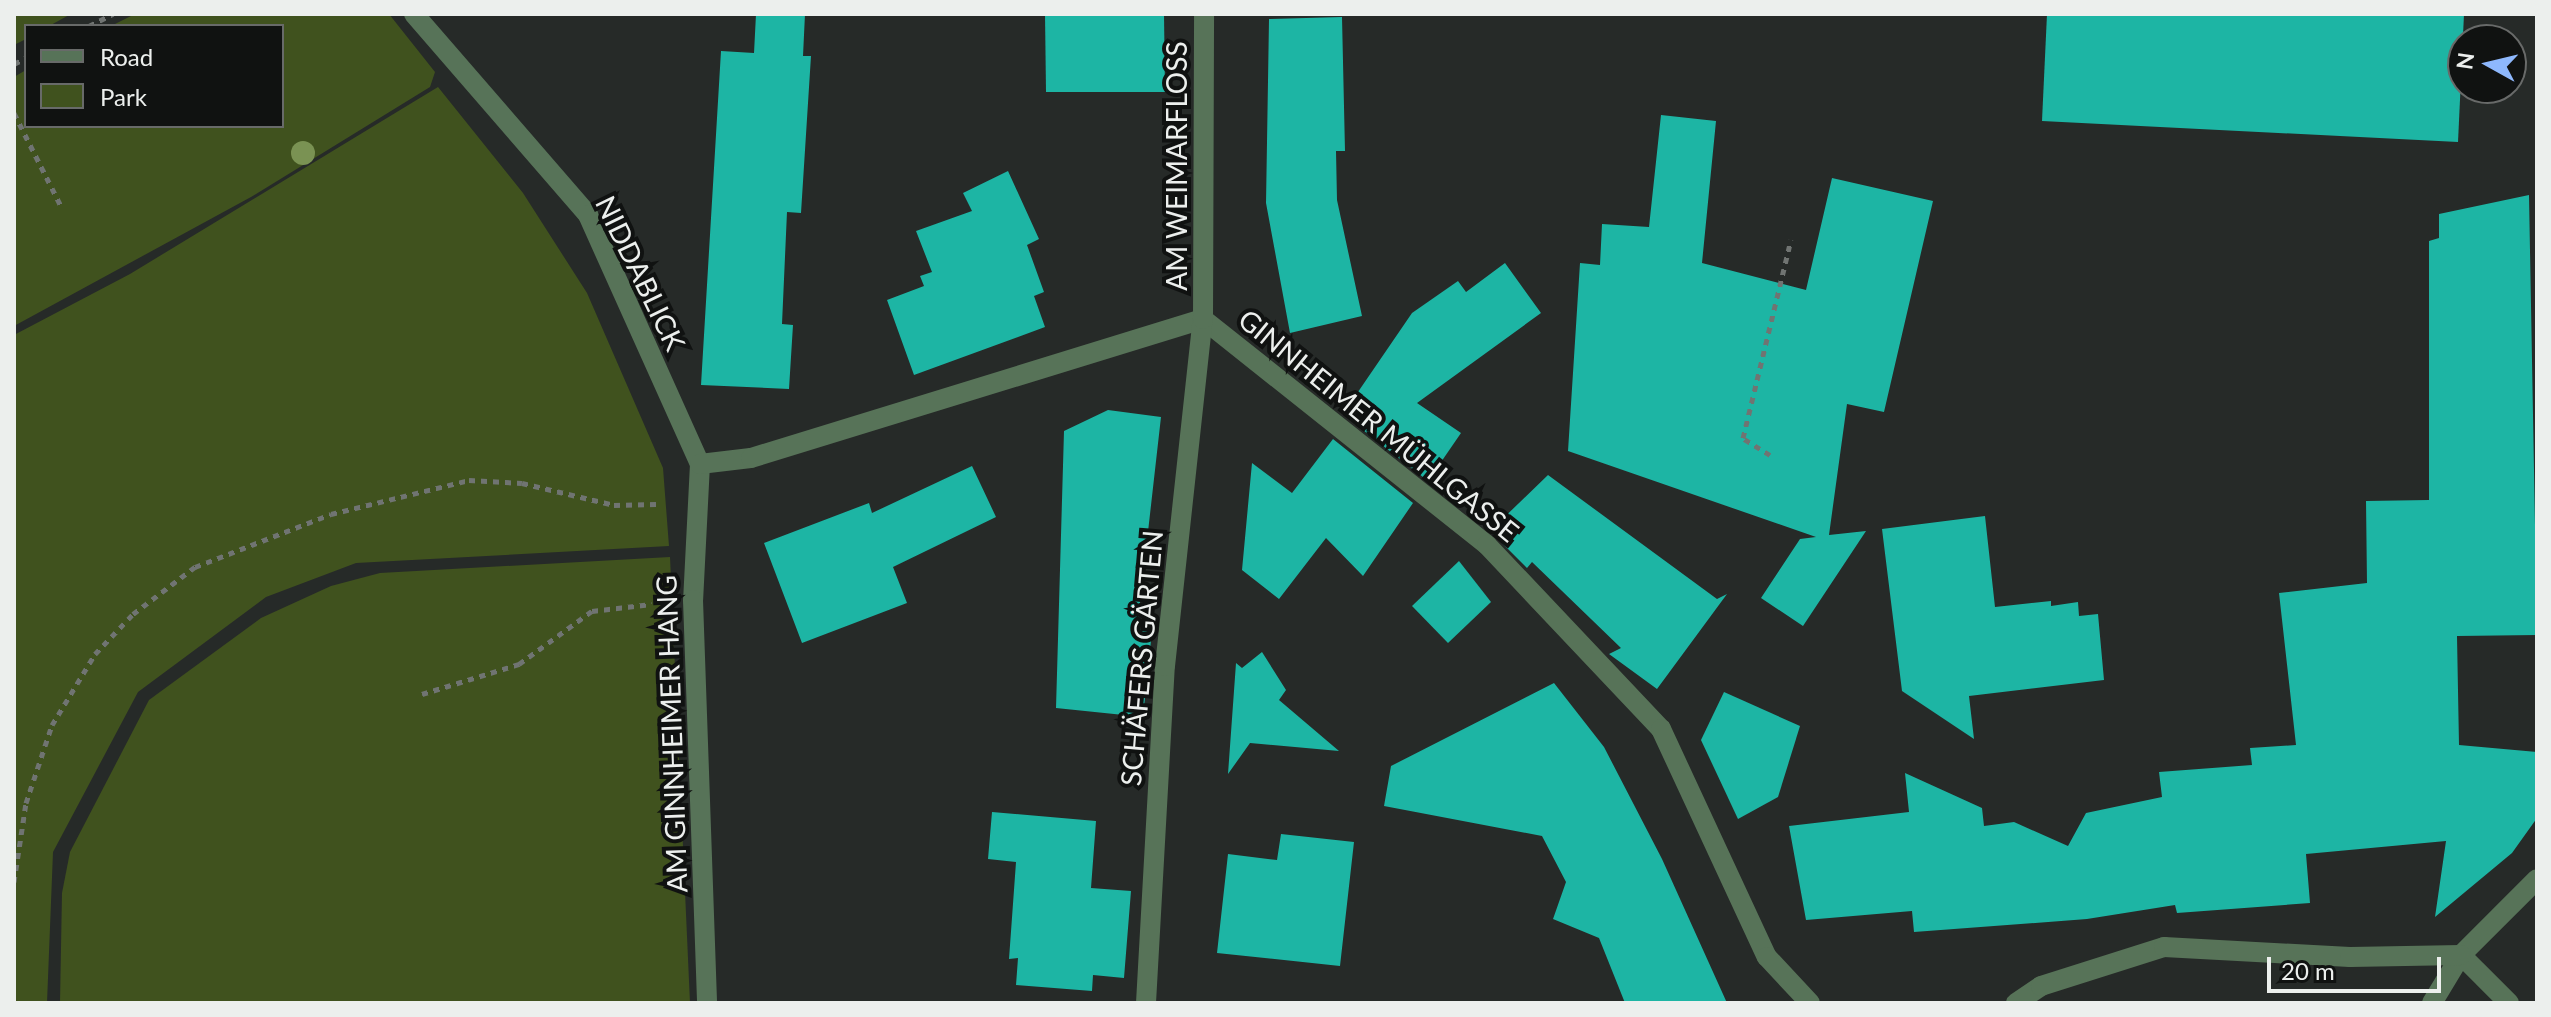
<!DOCTYPE html>
<meta charset="utf-8">
<style>
body{margin:0}
#map{position:relative;width:2551px;height:1017px;overflow:hidden;background:#262a28;font-family:Lato,sans-serif}
div>[style]{position:absolute}
.green>*{inset:0;background:#40521e}
.building>*{inset:0;background:#1db5a4}
.path>*{height:5px;margin-top:-2.5px;transform-origin:0;background:repeating-linear-gradient(90deg,#707472 0 6px,transparent 0 12px)}
.service>*{height:20px;margin:-10px;padding:0 10px;transform-origin:10px;border-radius:10px;background:#577358}
.minor>*{height:20px;margin:-10px;padding:0 10px;transform-origin:10px;border-radius:10px;background:#577358}
.trees>*{width:24px;height:24px;margin:-12px;border-radius:50%;background:#7a9253}
span{translate:-50% -50%;white-space:nowrap;text-align:center;line-height:1.15;-webkit-text-stroke:8px #101211;paint-order:stroke}
.street-label{font-size:28px;color:#ecefed}
.frame{position:absolute;inset:0;border:16px solid #ecefed;pointer-events:none}
.legend{position:absolute;left:24px;top:24px;width:260px;height:104px;box-sizing:border-box;background:#101211;border:2px solid #686a69;margin:0;padding:10px 14px;list-style:none;font-size:24px;color:#ecefed}
.legend li{display:flex;align-items:center;gap:16px;height:40px}
.legend b{width:40px;border:2px solid #686a69}
.north{position:absolute;left:2447px;top:24px;width:80px;height:80px;box-sizing:border-box;background:#101211;border:2px solid #686a69;border-radius:50%;rotate:278deg;font-size:22px;font-weight:700;line-height:32px;text-align:center;color:#ecefed}
.north::after{content:'';display:block;margin:auto;width:28px;height:36px;background:#8eb8fd;clip-path:polygon(50% 0,100% 100%,50% 72%,0 100%)}
.scale{position:absolute;left:2267px;top:957px;width:174px;height:36px;box-sizing:border-box;border:4px solid #ecefed;border-top:0;padding-left:10px;font-size:24px;line-height:28px;white-space:nowrap;color:#ecefed;-webkit-text-stroke:6px #101211;paint-order:stroke}
</style>
<div id="map">
<div class="green">
<i style="clip-path:polygon(14px 14px,71px 14px,49px 26px,26px 26px,26px 39px,14px 45px)"></i>
<i style="clip-path:polygon(135px 14px,389px 14px,435px 72px,430px 87px,251px 197px,14px 326px,14px 77px,26px 70px,26px 126px,282px 126px,282px 26px,111px 26px)"></i>
<i style="clip-path:polygon(438px 87px,523px 193px,587px 293px,663px 468px,669px 546px,356px 563px,266px 597px,138px 692px,53px 852px,47px 1003px,14px 1003px,14px 335px,130px 274px)"></i>
<i style="clip-path:polygon(670px 557px,690px 1003px,60px 1003px,62px 893px,70px 852px,149px 700px,261px 618px,331px 586px,380px 573px)"></i>
</div>
<div class="building">
<i style="clip-path:polygon(756px 14px,805px 14px,803px 56px,811px 56px,801px 213px,787px 212px,782px 324px,793px 325px,789px 389px,701px 385px,721px 51px,754px 53px)"></i>
<i style="clip-path:polygon(1045px 14px,1164px 14px,1165px 92px,1046px 92px)"></i>
<i style="clip-path:polygon(2047px 14px,2464px 14px,2458px 142px,2042px 121px)"></i>
<i style="clip-path:polygon(1342px 17px,1345px 151px,1336px 151px,1337px 200px,1362px 316px,1290px 333px,1266px 203px,1269px 19px)"></i>
<i style="clip-path:polygon(1661px 115px,1716px 121px,1702px 263px,1806px 290px,1832px 178px,1933px 201px,1884px 412px,1847px 404px,1829px 535px,1866px 531px,1803px 626px,1761px 598px,1800px 539px,1816px 537px,1568px 451px,1580px 263px,1600px 265px,1602px 224px,1649px 227px)"></i>
<i style="clip-path:polygon(1008px 171px,1039px 239px,1027px 245px,1044px 292px,1034px 296px,1045px 327px,914px 375px,887px 300px,924px 286px,920px 276px,932px 272px,916px 231px,972px 211px,963px 193px)"></i>
<i style="clip-path:polygon(2529px 195px,2537px 635px,2457px 636px,2459px 745px,2537px 752px,2537px 818px,2512px 853px,2435px 917px,2446px 841px,2306px 854px,2310px 903px,2177px 913px,2175px 905px,2087px 919px,1914px 932px,1912px 911px,1806px 920px,1789px 826px,1909px 812px,1905px 773px,1982px 808px,1984px 826px,2014px 822px,2068px 846px,2086px 813px,2162px 797px,2159px 772px,2252px 765px,2250px 748px,2296px 745px,2279px 593px,2367px 583px,2366px 501px,2429px 500px,2429px 241px,2439px 238px,2439px 214px)"></i>
<i style="clip-path:polygon(1505px 263px,1541px 313px,1417px 403px,1461px 433px,1428px 481px,1349px 419px,1354px 412px,1347px 408px,1412px 313px,1458px 281px,1466px 292px)"></i>
<i style="clip-path:polygon(1108px 410px,1161px 417px,1137px 629px,1152px 631px,1143px 717px,1056px 708px,1064px 431px)"></i>
<i style="clip-path:polygon(1333px 439px,1413px 503px,1363px 576px,1326px 538px,1279px 599px,1242px 570px,1252px 463px,1292px 493px)"></i>
<i style="clip-path:polygon(972px 466px,996px 517px,893px 567px,907px 603px,802px 643px,764px 543px,869px 503px,872px 513px)"></i>
<i style="clip-path:polygon(1548px 475px,1717px 599px,1727px 594px,1657px 689px,1609px 654px,1621px 648px,1532px 562px,1527px 568px,1490px 531px)"></i>
<i style="clip-path:polygon(1985px 516px,1995px 607px,2051px 601px,2051px 606px,2078px 602px,2079px 616px,2098px 614px,2104px 680px,1969px 696px,1974px 739px,1902px 691px,1882px 529px)"></i>
<i style="clip-path:polygon(1459px 561px,1491px 602px,1448px 643px,1412px 606px)"></i>
<i style="clip-path:polygon(1262px 652px,1286px 690px,1279px 700px,1339px 751px,1250px 743px,1228px 774px,1236px 663px,1242px 668px)"></i>
<i style="clip-path:polygon(1554px 683px,1604px 747px,1662px 859px,1727px 1003px,1625px 1003px,1599px 938px,1553px 919px,1566px 882px,1542px 836px,1384px 806px,1391px 766px)"></i>
<i style="clip-path:polygon(1724px 692px,1800px 726px,1778px 797px,1738px 819px,1701px 740px)"></i>
<i style="clip-path:polygon(992px 812px,1096px 821px,1091px 888px,1131px 891px,1124px 978px,1093px 975px,1092px 991px,1016px 985px,1018px 958px,1009px 959px,1016px 862px,988px 859px)"></i>
<i style="clip-path:polygon(1281px 834px,1354px 842px,1340px 966px,1217px 953px,1228px 854px,1277px 860px)"></i>
</div>
<div class="path">
<i style="left:89px;top:26px;width:27px;rotate:-27deg"></i>
<i style="left:14px;top:64px;width:13px;rotate:-27deg"></i>
<i style="left:14px;top:113px;width:104px;rotate:63.2deg"></i>
<i style="left:1770px;top:455px;width:32px;rotate:-148deg"></i>
<i style="left:1743px;top:438px;width:204px;rotate:-76.4deg"></i>
<i style="left:422px;top:694px;width:102px;rotate:-17.2deg"></i>
<i style="left:519px;top:664px;width:90px;rotate:-36deg"></i>
<i style="left:592px;top:611px;width:60px;rotate:-6.7deg"></i>
<i style="left:14px;top:882px;width:80px;rotate:-81.4deg"></i>
<i style="left:26px;top:803px;width:82px;rotate:-71.6deg"></i>
<i style="left:52px;top:725px;width:83px;rotate:-58.8deg"></i>
<i style="left:95px;top:654px;width:55px;rotate:-46.5deg"></i>
<i style="left:133px;top:614px;width:78px;rotate:-37.2deg"></i>
<i style="left:195px;top:567px;width:146px;rotate:-21.3deg"></i>
<i style="left:331px;top:514px;width:142px;rotate:-13.8deg"></i>
<i style="left:469px;top:480px;width:53px;rotate:3.2deg"></i>
<i style="left:522px;top:483px;width:95px;rotate:13.4deg"></i>
<i style="left:614px;top:505px;width:42px;rotate:-1.4deg"></i>
</div>
<div class="service">
<i style="left:700px;top:464px;width:136px;rotate:92.9deg"></i>
<i style="left:693px;top:600px;width:403px;rotate:88deg"></i>
<i style="left:2432px;top:1003px;width:56px;rotate:-58.9deg"></i>
</div>
<div class="minor">
<i style="left:414px;top:14px;width:266px;rotate:49.1deg"></i>
<i style="left:588px;top:215px;width:273px;rotate:65.8deg"></i>
<i style="left:700px;top:464px;width:51px;rotate:-6.7deg"></i>
<i style="left:751px;top:458px;width:473px;rotate:-17.1deg"></i>
<i style="left:1203px;top:319px;width:363px;rotate:38.5deg"></i>
<i style="left:1487px;top:545px;width:253px;rotate:46.6deg"></i>
<i style="left:1661px;top:729px;width:251px;rotate:65.1deg"></i>
<i style="left:1767px;top:957px;width:63px;rotate:46.9deg"></i>
<i style="left:2461px;top:955px;width:107px;rotate:-45deg"></i>
<i style="left:2461px;top:955px;width:68px;rotate:45deg"></i>
<i style="left:1146px;top:1003px;width:338px;rotate:-86.8deg"></i>
<i style="left:1165px;top:666px;width:349px;rotate:-83.8deg"></i>
<i style="left:1203px;top:319px;width:305px;rotate:-89.8deg"></i>
<i style="left:2016px;top:1003px;width:30px;rotate:-34deg"></i>
<i style="left:2041px;top:986px;width:129px;rotate:-17.6deg"></i>
<i style="left:2164px;top:947px;width:186px;rotate:3.1deg"></i>
<i style="left:2350px;top:957px;width:111px;rotate:-1deg"></i>
</div>
<div class="trees">
<i style="left:303px;top:153px"></i>
</div>
<div class="street-label">
<span style="left:1176px;top:166px;rotate:-90deg">AM WEIMARFLOSS</span>
<span style="left:641px;top:273px;rotate:64deg">NIDDABLICK</span>
<span style="left:1379px;top:425px;rotate:39deg">GINNHEIMER MÜHLGASSE</span>
<span style="left:1141px;top:658px;rotate:-85deg">SCHÄFERS GÄRTEN</span>
<span style="left:671px;top:734px;rotate:-92deg">AM GINNHEIMER HANG</span>
</div>
<div class="frame"></div>
<ul class="legend">
<li><b style="height:10px;background:#577358"></b>Road</li>
<li><b style="height:22px;background:#40521e"></b>Park</li>
</ul>
<div class="north">N</div>
<div class="scale">20 m</div>
</div>
